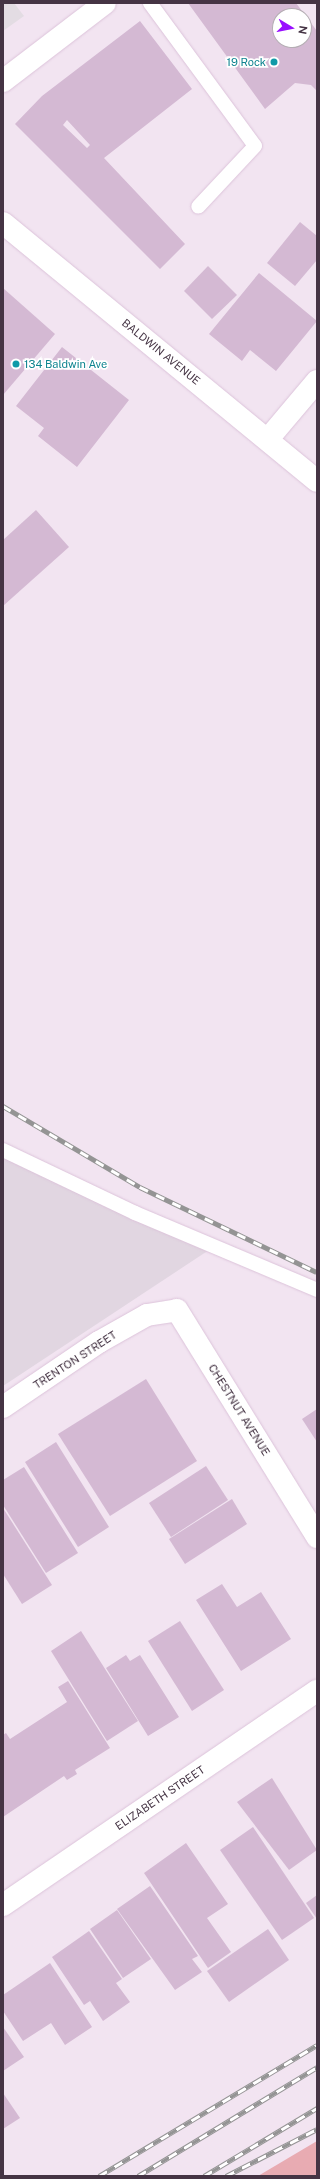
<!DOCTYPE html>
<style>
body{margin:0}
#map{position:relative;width:320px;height:2179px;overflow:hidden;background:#f2e4f1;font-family:"Public Sans",sans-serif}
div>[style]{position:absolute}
.industrial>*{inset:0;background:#e1d6e1}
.green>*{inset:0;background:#e8abb2}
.parking>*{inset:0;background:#e3dce3}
.building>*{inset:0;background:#d4b9d3}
.roads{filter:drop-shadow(0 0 1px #dcc3da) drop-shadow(0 0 1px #dcc3da)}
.service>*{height:14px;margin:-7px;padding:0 7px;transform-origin:7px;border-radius:7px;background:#fff}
.minor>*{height:22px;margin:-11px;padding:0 11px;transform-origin:11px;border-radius:11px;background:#fff}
.tertiary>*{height:22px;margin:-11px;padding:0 11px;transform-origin:11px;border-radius:11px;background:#fff}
.rail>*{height:4.5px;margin-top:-2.25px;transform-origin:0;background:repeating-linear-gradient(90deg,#fff 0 9px,#949494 0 18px);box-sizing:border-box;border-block:1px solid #949494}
.dots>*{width:11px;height:11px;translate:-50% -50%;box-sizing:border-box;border:2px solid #fff;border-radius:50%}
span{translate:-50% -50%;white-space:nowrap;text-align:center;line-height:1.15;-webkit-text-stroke:3.5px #fff;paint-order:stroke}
.culture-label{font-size:11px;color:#0d838f}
.right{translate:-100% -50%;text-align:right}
.left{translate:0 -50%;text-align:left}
.street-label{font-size:11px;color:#453444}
.frame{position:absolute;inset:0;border:4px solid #453444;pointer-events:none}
.north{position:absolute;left:272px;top:8px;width:40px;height:40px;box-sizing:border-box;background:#fff;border:1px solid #b5aeb4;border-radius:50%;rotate:100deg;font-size:11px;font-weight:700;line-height:16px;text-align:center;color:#453444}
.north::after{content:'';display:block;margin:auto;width:14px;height:18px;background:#990eff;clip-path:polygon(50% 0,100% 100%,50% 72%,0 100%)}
</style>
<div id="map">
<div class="industrial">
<i style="clip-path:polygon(3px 1154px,209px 1250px,3px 1386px)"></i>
</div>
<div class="green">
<i style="clip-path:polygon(317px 2141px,317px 2176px,258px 2176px)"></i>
</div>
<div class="parking">
<i style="clip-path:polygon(3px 3px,14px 3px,24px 16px,3px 31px)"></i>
</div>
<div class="building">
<i style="clip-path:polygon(evenodd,188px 3px,296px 3px,317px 31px,317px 91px,311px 85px,295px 83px,265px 109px,188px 3px,280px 16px,304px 16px,304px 40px,280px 40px,280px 16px)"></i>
<i style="clip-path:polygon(evenodd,140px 21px,192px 89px,104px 158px,185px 244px,160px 269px,15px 124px,42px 96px,140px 21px,67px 120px,90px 145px,87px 148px,63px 125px,67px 120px)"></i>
<i style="clip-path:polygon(300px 222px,317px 236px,317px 260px,295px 286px,267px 263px)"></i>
<i style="clip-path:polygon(208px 266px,237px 295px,212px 319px,184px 291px)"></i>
<i style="clip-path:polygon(259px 273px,317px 321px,276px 371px,250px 350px,242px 361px,209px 334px)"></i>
<i style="clip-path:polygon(3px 288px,55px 334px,3px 395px)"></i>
<i style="clip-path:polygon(62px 347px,129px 400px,77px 467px,38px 436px,44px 428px,16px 406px)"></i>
<i style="clip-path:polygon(36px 510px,69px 547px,3px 606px,3px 540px)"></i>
<i style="clip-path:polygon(146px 1379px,197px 1461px,110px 1516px,58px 1434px)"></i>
<i style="clip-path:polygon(317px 1409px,317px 1442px,302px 1419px)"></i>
<i style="clip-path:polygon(56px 1442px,109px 1527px,78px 1547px,25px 1462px)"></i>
<i style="clip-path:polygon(206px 1466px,228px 1500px,171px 1537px,149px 1503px)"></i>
<i style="clip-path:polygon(24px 1467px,78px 1553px,46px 1573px,3px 1505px,3px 1480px)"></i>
<i style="clip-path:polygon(232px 1499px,247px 1524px,185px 1564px,169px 1539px)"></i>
<i style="clip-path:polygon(3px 1508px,52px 1585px,22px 1604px,3px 1574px)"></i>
<i style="clip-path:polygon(222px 1584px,237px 1607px,261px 1592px,291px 1639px,241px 1671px,196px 1600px)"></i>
<i style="clip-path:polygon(180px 1621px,224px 1690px,192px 1711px,148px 1641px)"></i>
<i style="clip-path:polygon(81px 1631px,138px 1721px,107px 1741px,51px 1651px)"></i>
<i style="clip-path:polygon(126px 1655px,130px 1661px,140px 1655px,179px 1717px,148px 1736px,106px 1668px)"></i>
<i style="clip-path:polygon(68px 1681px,110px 1748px,75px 1770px,77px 1774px,67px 1780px,64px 1776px,3px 1817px,3px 1735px,6px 1733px,10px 1739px,67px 1702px,58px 1687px)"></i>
<i style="clip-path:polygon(272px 1778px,317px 1850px,289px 1870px,237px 1802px)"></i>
<i style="clip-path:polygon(253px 1827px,314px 1918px,282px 1940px,220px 1850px)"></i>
<i style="clip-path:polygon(186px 1843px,228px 1904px,207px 1918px,231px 1952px,208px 1968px,144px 1873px)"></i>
<i style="clip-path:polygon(150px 1886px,198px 1956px,192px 1959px,202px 1972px,175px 1990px,117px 1909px)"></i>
<i style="clip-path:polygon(317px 1895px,317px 1919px,306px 1903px)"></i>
<i style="clip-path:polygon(117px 1910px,151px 1959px,123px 1978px,90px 1929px)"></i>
<i style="clip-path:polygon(268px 1929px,289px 1960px,229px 2002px,207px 1971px)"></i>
<i style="clip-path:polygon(89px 1931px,122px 1979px,116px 1983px,130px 2002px,103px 2021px,90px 2001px,84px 2005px,52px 1957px)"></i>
<i style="clip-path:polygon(50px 1963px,92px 2027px,65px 2045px,51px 2023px,23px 2041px,3px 2011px,3px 1995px)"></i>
<i style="clip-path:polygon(3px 2027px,24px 2057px,3px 2071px)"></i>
<i style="clip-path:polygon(3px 2093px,20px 2118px,3px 2129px)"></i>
</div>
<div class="roads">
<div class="service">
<i style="left:150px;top:3px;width:177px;rotate:53.7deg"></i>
<i style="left:255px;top:146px;width:83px;rotate:133.1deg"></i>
<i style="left:3px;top:1150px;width:146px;rotate:25.5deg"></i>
<i style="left:135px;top:1213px;width:198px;rotate:22.9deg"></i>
</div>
<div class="minor">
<i style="left:3px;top:81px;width:128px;rotate:-37.4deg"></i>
<i style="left:268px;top:439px;width:76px;rotate:-49.8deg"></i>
<i style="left:3px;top:1407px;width:116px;rotate:-34.1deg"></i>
<i style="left:99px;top:1342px;width:55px;rotate:-29.4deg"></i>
<i style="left:147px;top:1315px;width:30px;rotate:-9deg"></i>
<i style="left:177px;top:1310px;width:267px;rotate:58.3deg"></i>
<i style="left:3px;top:1905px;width:380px;rotate:-34.3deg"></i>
</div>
<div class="tertiary">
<i style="left:3px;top:223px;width:406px;rotate:39.4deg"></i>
</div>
</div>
<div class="rail">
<i style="left:3px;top:1106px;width:159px;rotate:30.6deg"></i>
<i style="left:140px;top:1187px;width:196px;rotate:25.7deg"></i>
<i style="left:99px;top:2176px;width:254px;rotate:-31deg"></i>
<i style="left:138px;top:2176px;width:210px;rotate:-31.3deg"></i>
<i style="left:204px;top:2176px;width:132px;rotate:-31deg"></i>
<i style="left:226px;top:2176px;width:102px;rotate:-27.3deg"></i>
</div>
<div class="dots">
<i style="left:274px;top:62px;background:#0f9aa8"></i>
<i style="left:16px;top:364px;background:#0f9aa8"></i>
</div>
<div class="culture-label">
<span class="right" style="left:266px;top:62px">19 Rock</span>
<span class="left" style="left:24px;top:364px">134 Baldwin Ave</span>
</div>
<div class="street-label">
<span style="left:161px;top:352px;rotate:39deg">BALDWIN AVENUE</span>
<span style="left:75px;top:1360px;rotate:-33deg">TRENTON STREET</span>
<span style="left:239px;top:1410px;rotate:58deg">CHESTNUT AVENUE</span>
<span style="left:160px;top:1798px;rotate:-34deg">ELIZABETH STREET</span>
</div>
<div class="frame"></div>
<div class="north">N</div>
</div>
